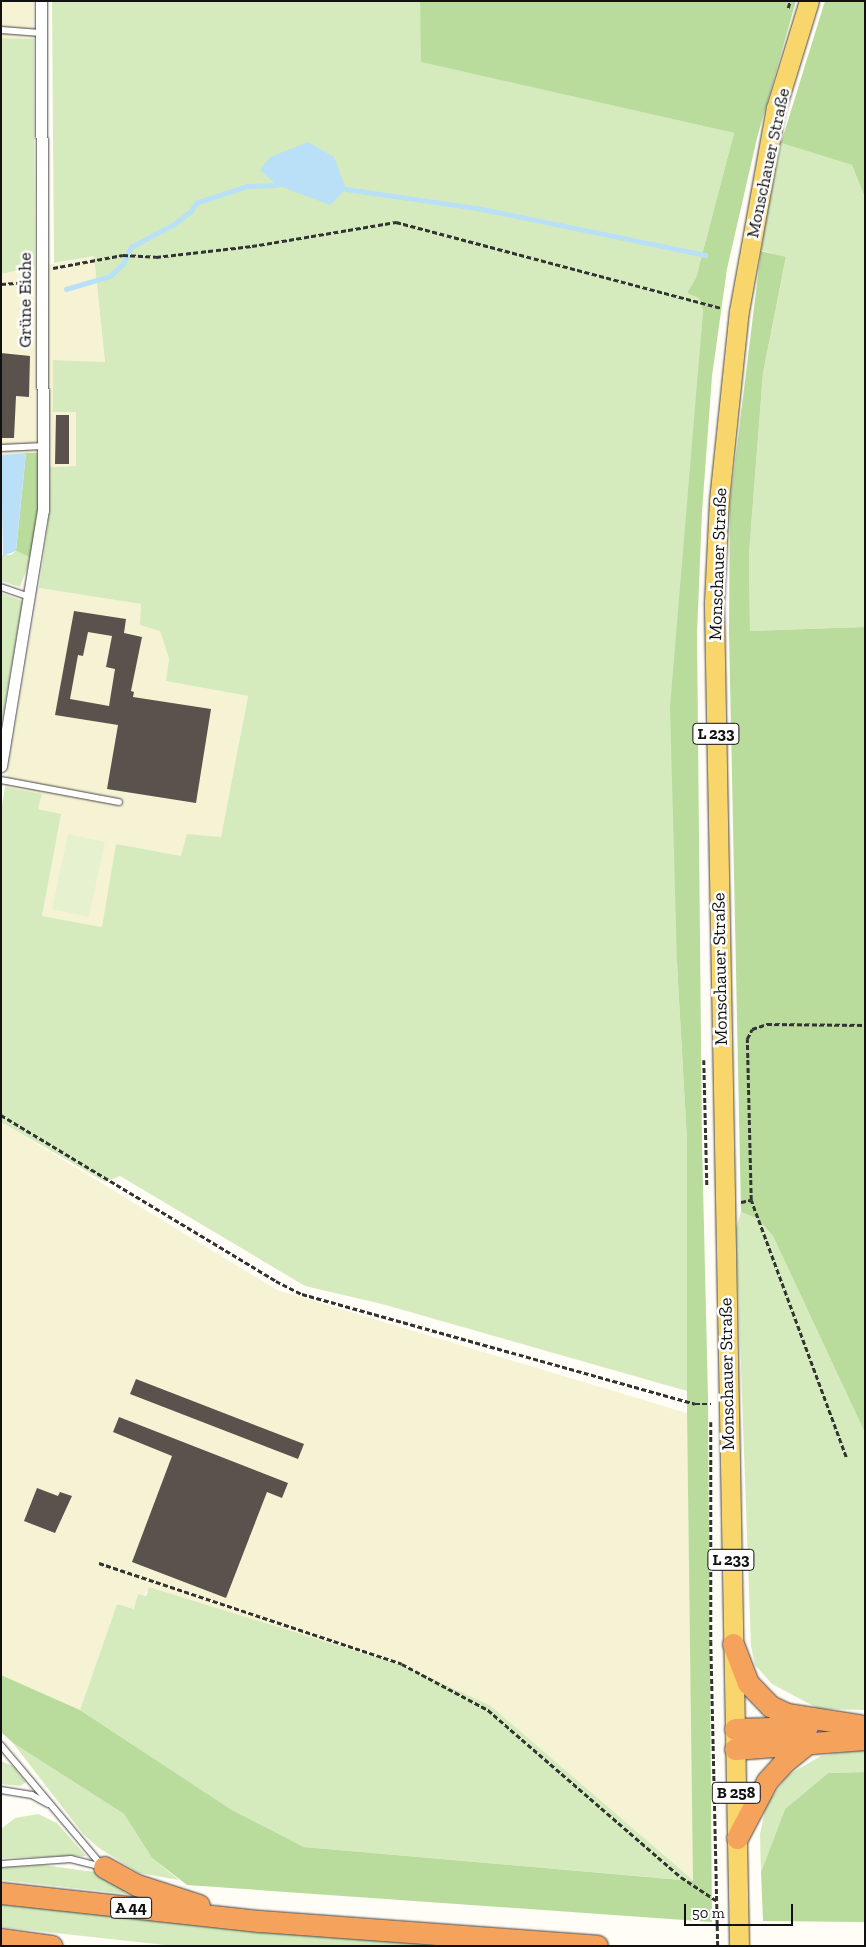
<!DOCTYPE html>
<meta charset="utf-8">
<style>
body{margin:0}
#map{position:relative;width:866px;height:1947px;overflow:hidden;background:#fffdf5;font-family:"Zilla Slab",serif}
div>[style]{position:absolute}
.farmland>*{inset:0;background:#f6f3d4}
.green>*{inset:0;background:#d5ebbd}
.forest>*{inset:0;background:#b9dc9c}
.pitch>*{inset:0;background:#e6f2cf}
.water>*{inset:0;background:#b9e0f7}
.stream>*{height:4.5px;margin:-2.25px;padding:0 2.25px;transform-origin:2.25px;border-radius:2.25px;background:#b9e0f7}
.building>*{inset:0;background:#5a524d}
.path>*{height:2.5px;margin-top:-1.25px;transform-origin:0;background:repeating-linear-gradient(90deg,#333 0 5px,transparent 0 7.5px)}
.roads{filter:drop-shadow(0 0 1px #444) drop-shadow(0 0 1px #444)}
.service>*{height:5.5px;margin:-2.75px;padding:0 2.75px;transform-origin:2.75px;border-radius:2.75px;background:#fff}
.minor>*{height:11px;margin:-5.5px;padding:0 5.5px;transform-origin:5.5px;border-radius:5.5px;background:#fff}
.primary>*{height:19px;margin:-9.5px;padding:0 9.5px;transform-origin:9.5px;border-radius:9.5px;background:#f9d66b}
.motorway>*{height:21px;margin:-10.5px;padding:0 10.5px;transform-origin:10.5px;border-radius:10.5px;background:#f5a25d}
span{translate:-50% -50%;white-space:nowrap;text-align:center;line-height:1.15;-webkit-text-stroke:5px #fff;paint-order:stroke}
.shield-label span{padding:1px 4px;background:#fff;border:1px solid;border-radius:4px;-webkit-text-stroke-width:0}
.shield-label{font-size:16px;color:#111;font-weight:700}
.street-label{font-size:18px;color:#111}
.frame{position:absolute;inset:0;border:2px solid #111;pointer-events:none}
.scale{position:absolute;left:684px;top:1904px;width:109px;height:22px;box-sizing:border-box;border:2px solid #111;border-top:0;padding-left:6px;font-size:15px;line-height:18px;white-space:nowrap;color:#111;-webkit-text-stroke:4px #fff;paint-order:stroke}
</style>
<div id="map">
<div class="farmland">
<i style="clip-path:polygon(1px 1px,34px 1px,34px 39px,1px 38px)"></i>
<i style="clip-path:polygon(94px 256px,105px 363px,54px 360px,76px 412px,76px 466px,38px 467px,38px 453px,1px 455px,1px 274px)"></i>
<i style="clip-path:polygon(39px 588px,142px 604px,160px 631px,169px 659px,167px 681px,248px 696px,221px 838px,181px 856px,102px 927px,42px 916px,60px 814px,38px 809px,42px 794px,5px 787px)"></i>
<i style="clip-path:polygon(1px 1122px,277px 1290px,687px 1413px,694px 1881px,491px 1706px,150px 1587px,134px 1609px,117px 1604px,80px 1710px,1px 1675px)"></i>
</div>
<div class="green">
<i style="clip-path:polygon(52px 1px,420px 1px,422px 62px,734px 133px,696px 278px,687px 293px,699px 297px,703px 311px,678px 641px,677px 964px,687px 1141px,687px 1391px,382px 1304px,305px 1286px,120px 1176px,105px 1182px,1px 1122px,1px 812px,5px 787px,42px 794px,38px 809px,61px 814px,42px 916px,102px 927px,116px 844px,181px 856px,187px 834px,221px 837px,248px 696px,166px 681px,169px 659px,160px 631px,140px 625px,141px 604px,39px 588px,48px 526px,50px 467px,76px 466px,76px 412px,53px 412px,53px 360px,105px 362px,94px 256px,54px 263px)"></i>
<i style="clip-path:polygon(1px 38px,34px 39px,35px 267px,1px 274px)"></i>
<i style="clip-path:polygon(781px 143px,852px 165px,865px 198px,865px 627px,750px 631px,749px 554px,763px 373px,786px 258px,761px 250px)"></i>
<i style="clip-path:polygon(16px 551px,31px 558px,20px 587px,1px 581px,1px 555px,11px 555px)"></i>
<i style="clip-path:polygon(1px 593px,23px 601px,1px 725px)"></i>
<i style="clip-path:polygon(741px 1212px,758px 1219px,773px 1236px,865px 1433px,865px 1710px,819px 1709px,772px 1684px,755px 1665px,751px 1646px,736px 1229px)"></i>
<i style="clip-path:polygon(149px 1587px,407px 1667px,491px 1706px,694px 1881px,304px 1847px,232px 1810px,80px 1710px,117px 1604px,134px 1609px,138px 1594px,146px 1596px)"></i>
<i style="clip-path:polygon(13px 1743px,124px 1814px,152px 1858px,179px 1880px,139px 1873px,99px 1848px,83px 1834px)"></i>
<i style="clip-path:polygon(865px 1749px,865px 1772px,828px 1773px,785px 1809px,761px 1872px,760px 1834px,766px 1805px,788px 1775px,821px 1756px)"></i>
<i style="clip-path:polygon(1px 1761px,13px 1766px,26px 1782px,20px 1786px,1px 1784px)"></i>
<i style="clip-path:polygon(38px 1814px,57px 1823px,86px 1856px,1px 1858px,1px 1829px,15px 1818px)"></i>
<i style="clip-path:polygon(43px 1865px,95px 1872px,126px 1886px,124px 1892px,128px 1894px,1px 1880px,1px 1868px)"></i>
<i style="clip-path:polygon(1px 1902px,459px 1946px,165px 1945px,1px 1927px)"></i>
</div>
<div class="forest">
<i style="clip-path:polygon(420px 1px,796px 1px,757px 138px,727px 269px,712px 376px,702px 512px,697px 633px,702px 1143px,708px 1397px,712px 1922px,187px 1885px,152px 1858px,124px 1814px,13px 1743px,1px 1732px,1px 1675px,80px 1710px,232px 1810px,304px 1847px,693px 1881px,687px 1413px,687px 1141px,677px 964px,670px 707px,703px 311px,699px 298px,687px 293px,696px 278px,734px 133px,421px 62px)"></i>
<i style="clip-path:polygon(825px 1px,865px 1px,865px 198px,852px 165px,781px 143px)"></i>
<i style="clip-path:polygon(761px 251px,786px 257px,763px 373px,749px 554px,750px 631px,865px 627px,865px 1433px,773px 1236px,758px 1219px,741px 1212px,729px 632px,730px 503px)"></i>
<i style="clip-path:polygon(26px 453px,38px 453px,38px 525px,31px 558px,16px 551px)"></i>
<i style="clip-path:polygon(865px 1772px,865px 1922px,763px 1921px,761px 1872px,785px 1809px,828px 1773px)"></i>
</div>
<div class="pitch">
<i style="clip-path:polygon(68px 834px,105px 842px,89px 917px,52px 909px)"></i>
</div>
<div class="water">
<i style="clip-path:polygon(308px 142px,334px 157px,346px 189px,330px 205px,277px 185px,260px 170px,270px 157px)"></i>
<i style="clip-path:polygon(26px 453px,16px 551px,3px 556px,1px 455px)"></i>
</div>
<div class="stream">
<i style="left:346px;top:189px;width:132px;rotate:8.3deg"></i>
<i style="left:477px;top:208px;width:233px;rotate:11.6deg"></i>
<i style="left:66px;top:289px;width:46px;rotate:-16.5deg"></i>
<i style="left:110px;top:276px;width:18px;rotate:-43deg"></i>
<i style="left:123px;top:264px;width:19px;rotate:-65deg"></i>
<i style="left:131px;top:247px;width:49px;rotate:-28.1deg"></i>
<i style="left:174px;top:224px;width:21px;rotate:-37deg"></i>
<i style="left:191px;top:211px;width:9px;rotate:-58deg"></i>
<i style="left:196px;top:203px;width:54px;rotate:-18.4deg"></i>
<i style="left:247px;top:186px;width:30px;rotate:-2deg"></i>
</div>
<div class="building">
<i style="clip-path:polygon(1px 353px,30px 356px,29px 397px,16px 396px,14px 438px,1px 438px)"></i>
<i style="clip-path:polygon(56px 415px,69px 415px,69px 464px,55px 464px)"></i>
<i style="clip-path:polygon(evenodd,74px 611px,126px 619px,124px 633px,142px 637px,131px 691px,134px 692px,133px 697px,211px 709px,196px 803px,107px 789px,118px 725px,55px 715px,74px 611px,88px 632px,112px 636px,106px 667px,115px 669px,109px 706px,70px 699px,78px 655px,83px 656px,88px 632px)"></i>
<i style="clip-path:polygon(136px 1379px,304px 1444px,298px 1459px,130px 1394px)"></i>
<i style="clip-path:polygon(119px 1417px,288px 1483px,282px 1498px,267px 1492px,226px 1598px,132px 1562px,172px 1456px,113px 1432px)"></i>
<i style="clip-path:polygon(37px 1488px,58px 1496px,60px 1492px,72px 1496px,55px 1533px,24px 1521px)"></i>
</div>
<div class="path">
<i style="left:788px;top:8px;width:7px;rotate:-74deg"></i>
<i style="left:53px;top:268px;width:71px;rotate:-10.5deg"></i>
<i style="left:123px;top:255px;width:33px;rotate:3deg"></i>
<i style="left:156px;top:257px;width:97px;rotate:-6.5deg"></i>
<i style="left:252px;top:246px;width:146px;rotate:-9.5deg"></i>
<i style="left:396px;top:222px;width:337px;rotate:14.8deg"></i>
<i style="left:1px;top:284px;width:28px;rotate:-4deg"></i>
<i style="left:704px;top:1060px;width:127px;rotate:88.6deg"></i>
<i style="left:1px;top:1115px;width:321px;rotate:31.1deg"></i>
<i style="left:276px;top:1281px;width:29px;rotate:27deg"></i>
<i style="left:302px;top:1294px;width:408px;rotate:15.6deg"></i>
<i style="left:695px;top:1404px;width:16px"></i>
<i style="left:741px;top:1202px;width:10px;rotate:-11deg"></i>
<i style="left:711px;top:1422px;width:219px;rotate:90deg"></i>
<i style="left:711px;top:1641px;width:305px;rotate:88.7deg"></i>
<i style="left:846px;top:1457px;width:274px;rotate:-110.3deg"></i>
<i style="left:751px;top:1200px;width:161px;rotate:-91.4deg"></i>
<i style="left:747px;top:1039px;width:11px;rotate:-63deg"></i>
<i style="left:752px;top:1029px;width:16px;rotate:-18deg"></i>
<i style="left:767px;top:1024px;width:98px;rotate:0.6deg"></i>
<i style="left:99px;top:1563px;width:319px;rotate:18.4deg"></i>
<i style="left:402px;top:1664px;width:98px;rotate:28.1deg"></i>
<i style="left:488px;top:1710px;width:255px;rotate:40.9deg"></i>
<i style="left:681px;top:1877px;width:43px;rotate:33.7deg"></i>
</div>
<div class="roads">
<div class="service">
<i style="left:1px;top:30px;width:40px;rotate:4.3deg"></i>
<i style="left:1px;top:448px;width:42px;rotate:-2.7deg"></i>
<i style="left:1px;top:587px;width:31px;rotate:19deg"></i>
<i style="left:1px;top:780px;width:120px;rotate:10.6deg"></i>
<i style="left:1px;top:1745px;width:155px;rotate:50deg"></i>
<i style="left:1px;top:1790px;width:31px;rotate:9deg"></i>
<i style="left:32px;top:1795px;width:18px;rotate:29deg"></i>
<i style="left:1px;top:1864px;width:70px;rotate:-4.1deg"></i>
<i style="left:71px;top:1859px;width:30px;rotate:14deg"></i>
</div>
<div class="minor">
<i style="left:1px;top:766px;width:259px;rotate:-80.7deg"></i>
<i style="left:43px;top:510px;width:509px;rotate:-90.23deg"></i>
</div>
<div class="primary">
<i style="left:739px;top:1946px;width:1344px;rotate:-91.07deg"></i>
<i style="left:714px;top:602px;width:102px;rotate:-87.2deg"></i>
<i style="left:719px;top:500px;width:190px;rotate:-84deg"></i>
<i style="left:739px;top:311px;width:206px;rotate:-79.7deg"></i>
<i style="left:776px;top:108px;width:112px;rotate:-72.9deg"></i>
</div>
<div class="motorway">
<i style="left:733px;top:1644px;width:42px;rotate:69deg"></i>
<i style="left:748px;top:1683px;width:32px;rotate:46deg"></i>
<i style="left:770px;top:1706px;width:19px;rotate:25deg"></i>
<i style="left:787px;top:1714px;width:73px;rotate:8.7deg"></i>
<i style="left:735px;top:1729px;width:72px;rotate:-1.6deg"></i>
<i style="left:735px;top:1749px;width:130px;rotate:-4.4deg"></i>
<i style="left:737px;top:1838px;width:64px;rotate:-62.2deg"></i>
<i style="left:767px;top:1781px;width:24px;rotate:-48deg"></i>
<i style="left:783px;top:1763px;width:27px;rotate:-39deg"></i>
<i style="left:104px;top:1867px;width:38px;rotate:29deg"></i>
<i style="left:137px;top:1885px;width:65px;rotate:17.9deg"></i>
<i style="left:1px;top:1893px;width:261px;rotate:6.2deg"></i>
<i style="left:260px;top:1921px;width:338px;rotate:4.2deg"></i>
<i style="left:1px;top:1939px;width:51px;rotate:7.8deg"></i>
</div>
</div>
<div class="shield-label">
<span style="left:716px;top:734px">L 233</span>
<span style="left:731px;top:1560px">L 233</span>
<span style="left:736px;top:1793px">B 258</span>
<span style="left:131px;top:1908px">A 44</span>
</div>
<div class="street-label">
<span style="left:768px;top:163px;rotate:-78deg">Monschauer Straße</span>
<span style="left:25px;top:300px;rotate:-90deg">Grüne Eiche</span>
<span style="left:718px;top:564px;rotate:-88deg">Monschauer Straße</span>
<span style="left:720px;top:969px;rotate:-91deg">Monschauer Straße</span>
<span style="left:727px;top:1374px;rotate:-91deg">Monschauer Straße</span>
</div>
<div class="frame"></div>
<div class="scale">50 m</div>
</div>
